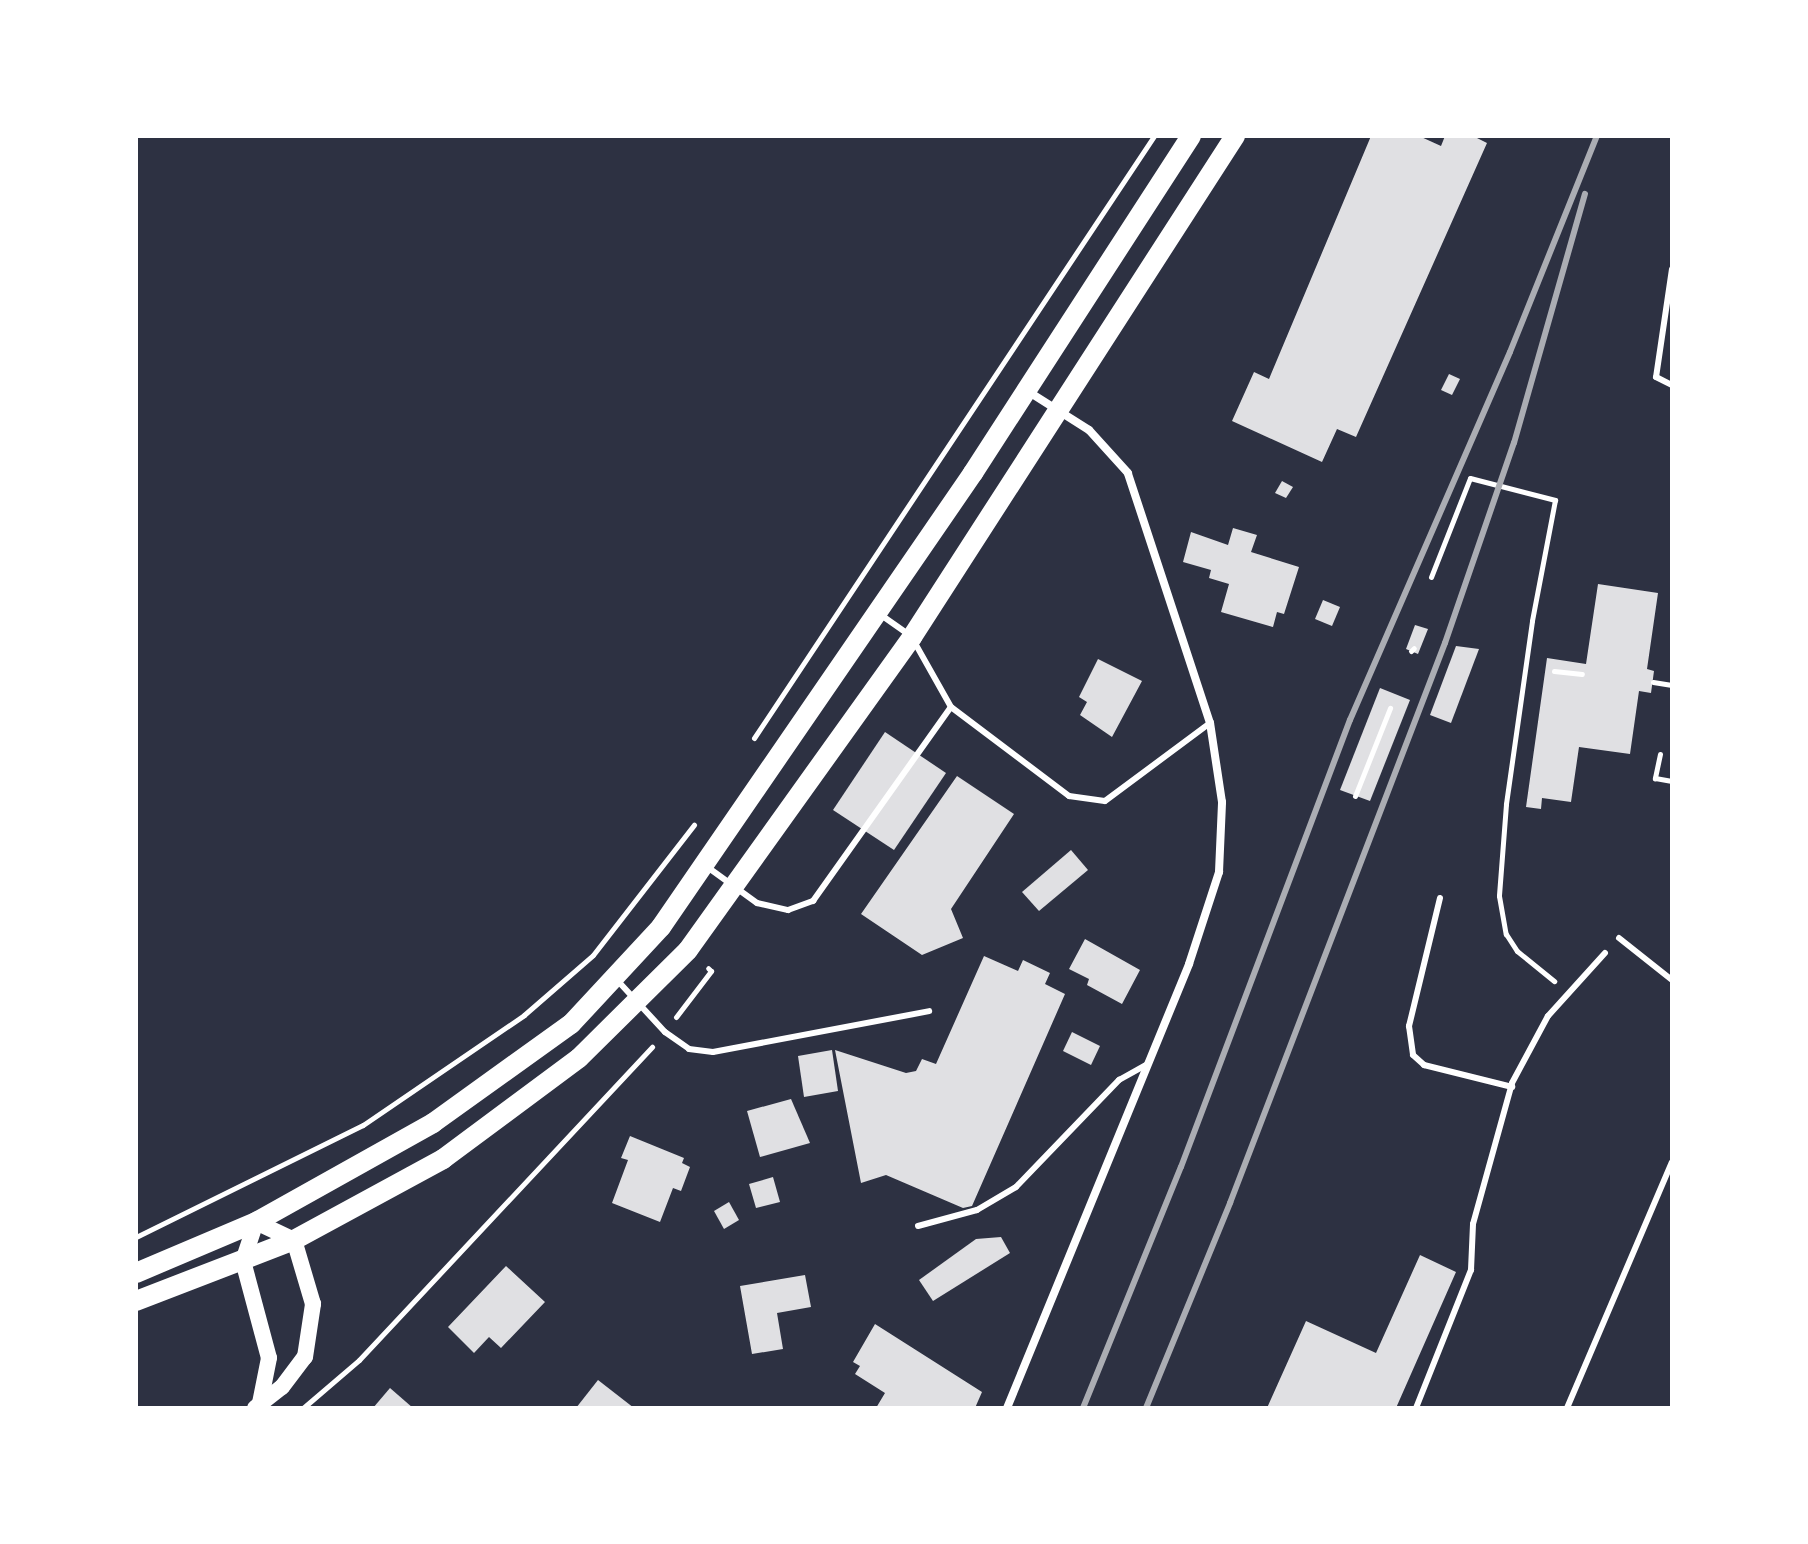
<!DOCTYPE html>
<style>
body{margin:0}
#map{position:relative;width:1808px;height:1544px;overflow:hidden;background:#2d3142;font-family:Karla,sans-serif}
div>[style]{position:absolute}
.building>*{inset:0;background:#e0e0e3}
.path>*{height:5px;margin:-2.5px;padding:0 2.5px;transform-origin:2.5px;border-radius:2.5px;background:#fff}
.service>*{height:6px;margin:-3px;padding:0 3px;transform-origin:3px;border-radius:3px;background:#fff}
.minor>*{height:8px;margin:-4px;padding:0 4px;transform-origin:4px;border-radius:4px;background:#fff}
.secondary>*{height:16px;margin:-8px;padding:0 8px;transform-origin:8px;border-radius:8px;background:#fff}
.primary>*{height:20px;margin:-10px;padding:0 10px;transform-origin:10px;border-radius:10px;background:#fff}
.rail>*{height:6px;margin:-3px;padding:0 3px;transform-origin:3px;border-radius:3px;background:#abadb3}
span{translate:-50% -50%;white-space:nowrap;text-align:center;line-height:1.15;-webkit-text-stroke:6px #fff;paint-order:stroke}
.frame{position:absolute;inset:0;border:138px solid #fff;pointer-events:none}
</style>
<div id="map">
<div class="building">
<i style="clip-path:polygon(1371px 136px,1419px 136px,1441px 146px,1445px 136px,1473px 136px,1487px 143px,1356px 437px,1337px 429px,1322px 462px,1232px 421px,1254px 372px,1269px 379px)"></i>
<i style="clip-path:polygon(1449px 374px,1460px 379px,1452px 395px,1441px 390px)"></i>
<i style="clip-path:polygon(1282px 481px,1293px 487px,1286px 498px,1275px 493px)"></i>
<i style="clip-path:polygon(1233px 528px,1257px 535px,1251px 552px,1299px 567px,1284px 614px,1277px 612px,1273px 627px,1221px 612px,1229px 584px,1209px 578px,1211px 570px,1183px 562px,1191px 532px,1228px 545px)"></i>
<i style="clip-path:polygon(1598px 584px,1658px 593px,1647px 669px,1654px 671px,1651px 693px,1639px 691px,1630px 754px,1579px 747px,1571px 802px,1542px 798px,1541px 809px,1526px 807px,1547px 658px,1586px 664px)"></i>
<i style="clip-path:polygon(1323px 600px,1340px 607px,1332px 626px,1315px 619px)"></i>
<i style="clip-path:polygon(1415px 625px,1428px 629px,1418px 654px,1406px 649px)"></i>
<i style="clip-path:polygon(1456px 646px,1479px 649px,1451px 723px,1430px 715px)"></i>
<i style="clip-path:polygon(1098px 659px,1142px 681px,1112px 737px,1080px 715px,1087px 702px,1079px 697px)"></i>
<i style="clip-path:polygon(1380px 688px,1410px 700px,1370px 801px,1340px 790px)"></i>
<i style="clip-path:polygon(885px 732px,946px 773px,894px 850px,833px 810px)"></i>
<i style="clip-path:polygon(957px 776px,1014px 814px,951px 909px,963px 938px,922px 955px,861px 914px)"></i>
<i style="clip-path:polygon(1071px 850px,1088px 870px,1039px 911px,1022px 892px)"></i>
<i style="clip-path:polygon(1085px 939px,1140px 970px,1122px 1004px,1087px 985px,1089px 979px,1069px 969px)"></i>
<i style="clip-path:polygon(984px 956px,1018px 971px,1023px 960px,1050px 973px,1045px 984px,1065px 994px,972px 1206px,963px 1208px,886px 1175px,861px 1183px,835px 1050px,906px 1073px,916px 1071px,922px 1059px,936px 1064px)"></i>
<i style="clip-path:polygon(1072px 1032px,1100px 1046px,1091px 1065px,1063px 1051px)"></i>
<i style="clip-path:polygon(832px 1050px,838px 1091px,804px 1097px,798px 1056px)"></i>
<i style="clip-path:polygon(791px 1099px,810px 1143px,760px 1157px,747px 1111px)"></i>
<i style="clip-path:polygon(630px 1136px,684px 1158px,682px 1163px,690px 1167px,681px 1191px,673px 1188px,660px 1222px,612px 1203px,628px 1160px,621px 1158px)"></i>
<i style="clip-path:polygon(773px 1177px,780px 1202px,756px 1208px,749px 1184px)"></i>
<i style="clip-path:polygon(729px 1202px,739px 1220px,724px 1229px,714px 1211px)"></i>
<i style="clip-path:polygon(1001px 1237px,1010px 1253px,933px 1301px,919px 1280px,976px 1239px)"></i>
<i style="clip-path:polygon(1420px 1255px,1456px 1272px,1396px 1408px,1267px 1408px,1306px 1321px,1376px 1353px)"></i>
<i style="clip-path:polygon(506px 1266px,545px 1302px,501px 1348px,489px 1337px,474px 1353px,448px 1327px)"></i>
<i style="clip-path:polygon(805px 1275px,811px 1307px,777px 1313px,783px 1349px,752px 1354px,740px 1286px)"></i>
<i style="clip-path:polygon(875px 1324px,982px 1392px,975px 1408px,876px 1408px,885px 1393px,855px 1374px,860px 1366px,853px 1362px)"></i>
<i style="clip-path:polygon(598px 1380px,634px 1408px,576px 1408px)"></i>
<i style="clip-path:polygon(390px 1388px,413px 1408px,373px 1408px)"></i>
</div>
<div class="path">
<i style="left:1431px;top:577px;width:106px;rotate:-68.5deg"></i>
<i style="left:1470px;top:478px;width:88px;rotate:14.5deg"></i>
<i style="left:1555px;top:500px;width:123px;rotate:100.8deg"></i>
<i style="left:1532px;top:621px;width:185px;rotate:98.1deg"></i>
<i style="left:1506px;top:804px;width:92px;rotate:94.4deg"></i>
<i style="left:1499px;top:896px;width:39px;rotate:80deg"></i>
<i style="left:1506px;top:934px;width:20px;rotate:57deg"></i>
<i style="left:1517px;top:951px;width:48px;rotate:39deg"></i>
<i style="left:1411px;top:651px;width:4px;rotate:-45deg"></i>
<i style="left:1554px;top:671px;width:28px;rotate:6deg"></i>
<i style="left:1653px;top:682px;width:19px;rotate:9deg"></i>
<i style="left:754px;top:738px;width:723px;rotate:-56.4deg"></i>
<i style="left:1660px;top:754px;width:25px;rotate:102deg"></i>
<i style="left:1655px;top:778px;width:17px;rotate:10deg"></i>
<i style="left:1355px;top:796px;width:95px;rotate:-68.3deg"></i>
<i style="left:676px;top:1017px;width:58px;rotate:-52.7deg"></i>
<i style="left:711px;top:971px;width:4px;rotate:-135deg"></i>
<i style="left:136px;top:1237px;width:253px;rotate:-26.3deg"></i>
<i style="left:363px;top:1125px;width:195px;rotate:-34.3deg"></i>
<i style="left:524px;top:1015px;width:91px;rotate:-41deg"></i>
<i style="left:593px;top:955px;width:165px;rotate:-52.2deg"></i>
<i style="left:303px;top:1408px;width:74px;rotate:-40.6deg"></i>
<i style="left:359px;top:1360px;width:429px;rotate:-46.9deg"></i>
</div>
<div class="service">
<i style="left:1672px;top:269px;width:109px;rotate:98.4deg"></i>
<i style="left:1656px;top:377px;width:18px;rotate:27deg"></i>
<i style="left:881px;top:615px;width:33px;rotate:35deg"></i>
<i style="left:951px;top:707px;width:148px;rotate:37deg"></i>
<i style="left:1069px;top:796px;width:36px;rotate:8deg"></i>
<i style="left:1105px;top:801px;width:131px;rotate:-36.6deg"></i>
<i style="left:706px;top:866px;width:63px;rotate:36deg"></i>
<i style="left:757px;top:903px;width:32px;rotate:13deg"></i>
<i style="left:788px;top:910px;width:27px;rotate:-20deg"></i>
<i style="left:813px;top:901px;width:238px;rotate:-54.6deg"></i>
<i style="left:951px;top:707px;width:73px;rotate:-119.4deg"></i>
<i style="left:1440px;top:898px;width:132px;rotate:103.6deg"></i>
<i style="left:1409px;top:1026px;width:29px;rotate:82deg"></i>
<i style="left:1413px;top:1055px;width:15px;rotate:42deg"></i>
<i style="left:1424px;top:1065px;width:91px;rotate:14deg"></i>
<i style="left:1619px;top:938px;width:68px;rotate:38.4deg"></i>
<i style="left:617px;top:980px;width:71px;rotate:47.3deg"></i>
<i style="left:665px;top:1032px;width:29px;rotate:35deg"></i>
<i style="left:689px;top:1049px;width:24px;rotate:7deg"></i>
<i style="left:713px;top:1052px;width:220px;rotate:-10.7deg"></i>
<i style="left:918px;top:1226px;width:61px;rotate:-15.2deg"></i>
<i style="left:977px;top:1210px;width:45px;rotate:-30.5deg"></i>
<i style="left:1016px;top:1187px;width:149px;rotate:-46.1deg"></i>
<i style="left:1119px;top:1080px;width:31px;rotate:-29deg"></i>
<i style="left:1416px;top:1408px;width:149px;rotate:-68.3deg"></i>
<i style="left:1471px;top:1270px;width:46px;rotate:-87.5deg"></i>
<i style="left:1473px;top:1224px;width:146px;rotate:-74.5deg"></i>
<i style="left:1512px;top:1083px;width:76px;rotate:-61.8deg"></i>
<i style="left:1548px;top:1016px;width:85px;rotate:-47.9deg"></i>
<i style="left:1567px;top:1408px;width:267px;rotate:-66.9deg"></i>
</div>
<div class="minor">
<i style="left:1007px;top:1408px;width:480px;rotate:-67.7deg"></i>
<i style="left:1189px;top:964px;width:97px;rotate:-71.9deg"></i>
<i style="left:1219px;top:872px;width:70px;rotate:-87.5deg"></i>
<i style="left:1222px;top:802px;width:80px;rotate:-98.6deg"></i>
<i style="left:1210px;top:723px;width:263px;rotate:-108.2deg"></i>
<i style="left:1128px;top:473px;width:58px;rotate:-132.2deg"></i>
<i style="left:1089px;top:430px;width:75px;rotate:-147.6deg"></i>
</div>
<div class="secondary">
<i style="left:255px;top:1408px;width:34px;rotate:-38deg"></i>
<i style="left:282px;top:1387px;width:38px;rotate:-53deg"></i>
<i style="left:305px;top:1357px;width:54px;rotate:-81.4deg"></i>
<i style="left:313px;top:1304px;width:67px;rotate:-106.5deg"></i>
<i style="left:294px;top:1240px;width:42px;rotate:-154.7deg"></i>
<i style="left:256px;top:1222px;width:41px;rotate:108.4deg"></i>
<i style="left:243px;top:1261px;width:100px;rotate:75deg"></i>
<i style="left:269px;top:1358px;width:46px;rotate:101.3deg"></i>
</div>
<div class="primary">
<i style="left:136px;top:1273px;width:130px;rotate:-23deg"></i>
<i style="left:256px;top:1222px;width:203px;rotate:-29.2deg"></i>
<i style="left:433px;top:1123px;width:170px;rotate:-35.7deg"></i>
<i style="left:571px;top:1024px;width:132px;rotate:-47.1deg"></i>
<i style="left:661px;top:927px;width:551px;rotate:-55.5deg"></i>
<i style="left:973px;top:473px;width:401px;rotate:-57.1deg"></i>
<i style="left:136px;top:1301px;width:169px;rotate:-21.1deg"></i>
<i style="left:294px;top:1240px;width:170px;rotate:-28.5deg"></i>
<i style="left:443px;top:1159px;width:169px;rotate:-36.6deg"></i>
<i style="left:579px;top:1058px;width:153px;rotate:-44.7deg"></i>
<i style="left:688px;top:950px;width:385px;rotate:-54.4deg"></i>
<i style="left:912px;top:637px;width:596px;rotate:-57.19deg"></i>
</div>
<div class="rail">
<i style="left:1083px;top:1408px;width:260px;rotate:-67.9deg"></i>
<i style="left:1181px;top:1167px;width:478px;rotate:-69.3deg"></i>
<i style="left:1350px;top:720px;width:401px;rotate:-66.5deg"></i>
<i style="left:1510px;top:352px;width:233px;rotate:-68.1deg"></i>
<i style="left:1146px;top:1408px;width:222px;rotate:-67.7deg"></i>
<i style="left:1230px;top:1203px;width:600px;rotate:-69deg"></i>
<i style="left:1445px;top:643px;width:212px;rotate:-71deg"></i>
<i style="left:1514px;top:443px;width:259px;rotate:-74.1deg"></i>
</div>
<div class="frame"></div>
</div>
